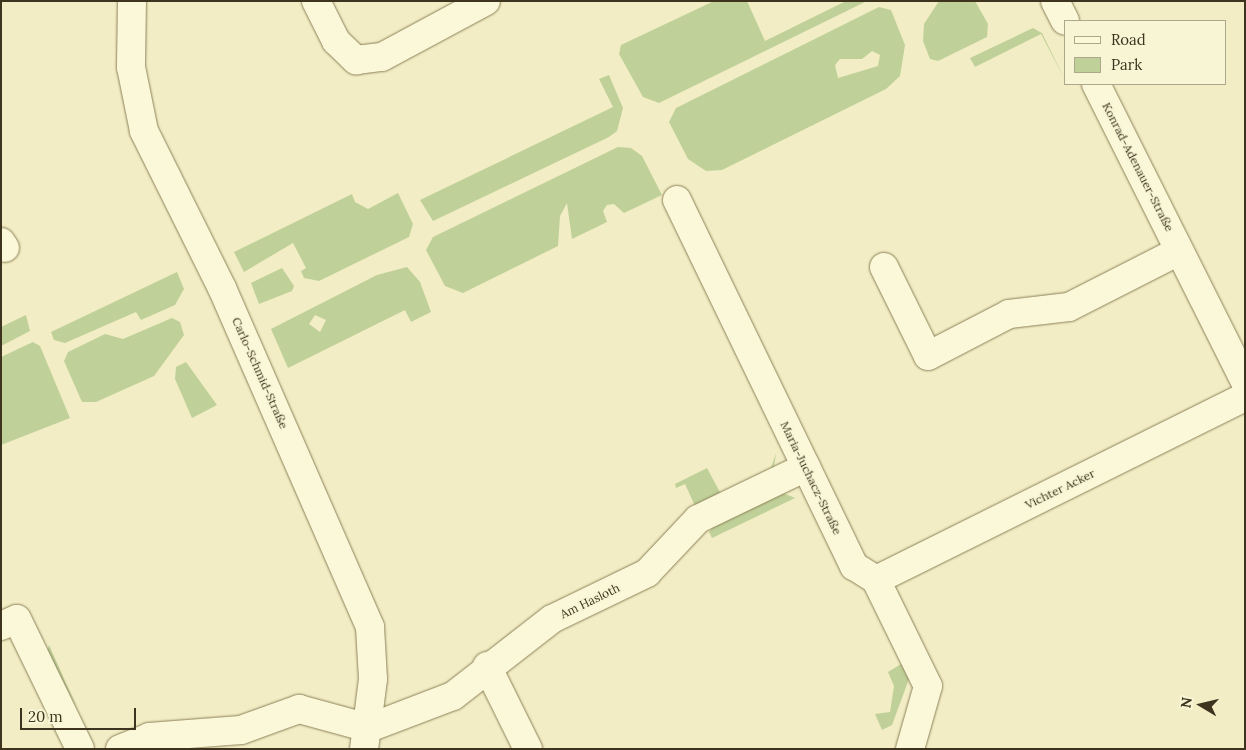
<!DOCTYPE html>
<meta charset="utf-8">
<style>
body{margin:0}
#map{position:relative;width:1246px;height:750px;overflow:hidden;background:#f2edc5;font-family:Lora,serif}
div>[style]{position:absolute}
.green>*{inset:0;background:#bfd198}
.roads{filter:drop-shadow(0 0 1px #8e8059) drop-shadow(0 0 1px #8e8059)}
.street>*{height:28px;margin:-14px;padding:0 14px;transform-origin:14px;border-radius:14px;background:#fbf8d9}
span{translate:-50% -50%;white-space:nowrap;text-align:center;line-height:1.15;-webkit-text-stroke:4px #f8f5d5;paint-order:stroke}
.street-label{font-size:12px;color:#3d331e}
.frame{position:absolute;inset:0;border:2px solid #3d331e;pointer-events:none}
.legend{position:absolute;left:1064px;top:20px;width:162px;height:65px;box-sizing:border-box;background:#f8f5d5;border:1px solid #ada78c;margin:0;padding:6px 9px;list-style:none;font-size:15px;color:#3d331e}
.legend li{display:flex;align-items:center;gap:10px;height:25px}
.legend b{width:25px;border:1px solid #ada78c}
.north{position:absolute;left:1176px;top:680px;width:50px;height:50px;-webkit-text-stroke:4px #f8f5d5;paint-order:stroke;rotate:279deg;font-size:14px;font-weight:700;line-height:20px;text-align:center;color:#3d331e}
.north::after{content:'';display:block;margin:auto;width:18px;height:22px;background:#3d331e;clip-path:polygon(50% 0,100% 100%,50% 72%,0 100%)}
.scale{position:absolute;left:20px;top:708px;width:116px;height:22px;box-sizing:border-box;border:2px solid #3d331e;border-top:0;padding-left:6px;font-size:15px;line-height:18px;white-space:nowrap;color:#3d331e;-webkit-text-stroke:4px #f8f5d5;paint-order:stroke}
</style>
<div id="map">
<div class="green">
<i style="clip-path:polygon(714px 1px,747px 1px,765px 41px,846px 1px,867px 1px,659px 103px,643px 97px,619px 54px,621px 45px)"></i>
<i style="clip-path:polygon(939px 1px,975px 1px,988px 24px,987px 37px,938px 61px,930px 59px,923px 41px,924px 24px)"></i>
<i style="clip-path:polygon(evenodd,879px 7px,891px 10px,905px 45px,900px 76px,886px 89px,722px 170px,706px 171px,688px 159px,669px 122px,676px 108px,879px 7px,872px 51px,880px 55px,878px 66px,838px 78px,835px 65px,840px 59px,862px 59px,872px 51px)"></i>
<i style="clip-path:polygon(1033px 28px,1042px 33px,1065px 80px,1041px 34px,975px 67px,970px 58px)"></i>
<i style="clip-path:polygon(609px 75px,623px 108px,617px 131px,609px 137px,433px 221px,420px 200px,613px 107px,599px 79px)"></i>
<i style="clip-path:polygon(618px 147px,631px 148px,642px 156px,662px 195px,624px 213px,614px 204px,607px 205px,603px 211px,607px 222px,572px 239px,567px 203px,560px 216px,558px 246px,463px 293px,445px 286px,426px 250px,433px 237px)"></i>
<i style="clip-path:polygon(398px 193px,413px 224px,409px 237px,319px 281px,304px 278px,301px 271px,306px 268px,293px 243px,244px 272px,234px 252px,352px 194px,355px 202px,368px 209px)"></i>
<i style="clip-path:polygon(evenodd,407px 267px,420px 282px,431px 312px,411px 322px,405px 310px,288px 368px,271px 329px,377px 275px,407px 267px,315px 315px,326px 320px,320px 332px,309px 324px,315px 315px)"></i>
<i style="clip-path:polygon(282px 268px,294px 286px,292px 291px,259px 304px,251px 283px)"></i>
<i style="clip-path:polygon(177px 272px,184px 289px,175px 305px,141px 320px,136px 312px,65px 343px,54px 340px,51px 332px)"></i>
<i style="clip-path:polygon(26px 315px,30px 331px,1px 346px,1px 327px)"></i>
<i style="clip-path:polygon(172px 318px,180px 322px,184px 335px,154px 376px,96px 402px,82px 402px,64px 361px,68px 352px,105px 334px,123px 339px)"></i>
<i style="clip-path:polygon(33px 342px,40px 346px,70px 418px,1px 445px,1px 357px)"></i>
<i style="clip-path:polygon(186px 362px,217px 405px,192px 418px,175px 379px,176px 367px)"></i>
<i style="clip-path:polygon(776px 453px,774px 467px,695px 506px,685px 484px,676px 488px,675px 484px,707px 468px,721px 494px,771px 468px)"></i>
<i style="clip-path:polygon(783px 493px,795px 498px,712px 538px,709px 532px,714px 526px)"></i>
<i style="clip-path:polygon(49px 645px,65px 681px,78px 709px,47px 652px)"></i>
<i style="clip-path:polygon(901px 664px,909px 679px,892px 725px,882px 730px,875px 714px,890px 712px,894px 686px,888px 672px)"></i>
</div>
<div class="roads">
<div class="street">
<i style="left:132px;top:1px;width:66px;rotate:90.9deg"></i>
<i style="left:131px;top:67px;width:65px;rotate:78.5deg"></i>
<i style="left:144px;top:131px;width:175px;rotate:63.6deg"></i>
<i style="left:222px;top:288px;width:370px;rotate:66.4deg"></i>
<i style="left:370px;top:627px;width:52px;rotate:86.7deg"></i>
<i style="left:373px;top:679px;width:71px;rotate:97.3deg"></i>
<i style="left:316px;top:1px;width:45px;rotate:63.4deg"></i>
<i style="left:336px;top:41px;width:28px;rotate:44deg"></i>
<i style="left:356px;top:60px;width:26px;rotate:-7deg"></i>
<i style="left:382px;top:57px;width:118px;rotate:-28.3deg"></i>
<i style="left:1055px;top:1px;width:22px;rotate:63deg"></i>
<i style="left:1096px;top:84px;width:332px;rotate:63.4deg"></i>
<i style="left:677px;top:200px;width:407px;rotate:64.2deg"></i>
<i style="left:854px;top:566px;width:26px;rotate:32deg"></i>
<i style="left:876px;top:580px;width:118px;rotate:63.9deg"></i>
<i style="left:928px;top:686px;width:66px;rotate:105.9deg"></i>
<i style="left:1px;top:242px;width:7px;rotate:56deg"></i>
<i style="left:884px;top:267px;width:99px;rotate:63.7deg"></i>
<i style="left:928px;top:356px;width:91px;rotate:-27.4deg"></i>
<i style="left:1009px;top:314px;width:60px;rotate:-6.7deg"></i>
<i style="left:1069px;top:307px;width:123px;rotate:-27deg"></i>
<i style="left:876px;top:580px;width:412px;rotate:-26.4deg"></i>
<i style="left:1px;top:626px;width:17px;rotate:-24deg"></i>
<i style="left:17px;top:619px;width:144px;rotate:64.1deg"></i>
<i style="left:487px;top:666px;width:93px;rotate:63.7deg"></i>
<i style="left:120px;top:749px;width:31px;rotate:-22deg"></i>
<i style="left:149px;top:737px;width:92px;rotate:-4.4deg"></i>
<i style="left:241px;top:730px;width:62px;rotate:-19.9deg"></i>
<i style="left:299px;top:709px;width:73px;rotate:15.2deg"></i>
<i style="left:369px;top:728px;width:90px;rotate:-20.9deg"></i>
<i style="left:453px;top:696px;width:125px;rotate:-37.9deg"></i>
<i style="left:552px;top:619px;width:106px;rotate:-25.8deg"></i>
<i style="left:647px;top:573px;width:74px;rotate:-46.6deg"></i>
<i style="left:698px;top:519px;width:120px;rotate:-25.7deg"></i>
</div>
</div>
<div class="street-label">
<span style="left:1138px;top:167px;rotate:63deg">Konrad-Adenauer-Straße</span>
<span style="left:260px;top:373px;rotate:66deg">Carlo-Schmid-Straße</span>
<span style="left:811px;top:478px;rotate:64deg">Maria-Juchacz-Straße</span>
<span style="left:1060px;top:489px;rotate:-26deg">Vichter Acker</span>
<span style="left:590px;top:601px;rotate:-26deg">Am Hasloth</span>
</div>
<div class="frame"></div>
<ul class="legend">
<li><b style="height:6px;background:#fbf8d9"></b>Road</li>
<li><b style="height:14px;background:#bfd198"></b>Park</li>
</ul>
<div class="north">N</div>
<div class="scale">20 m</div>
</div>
